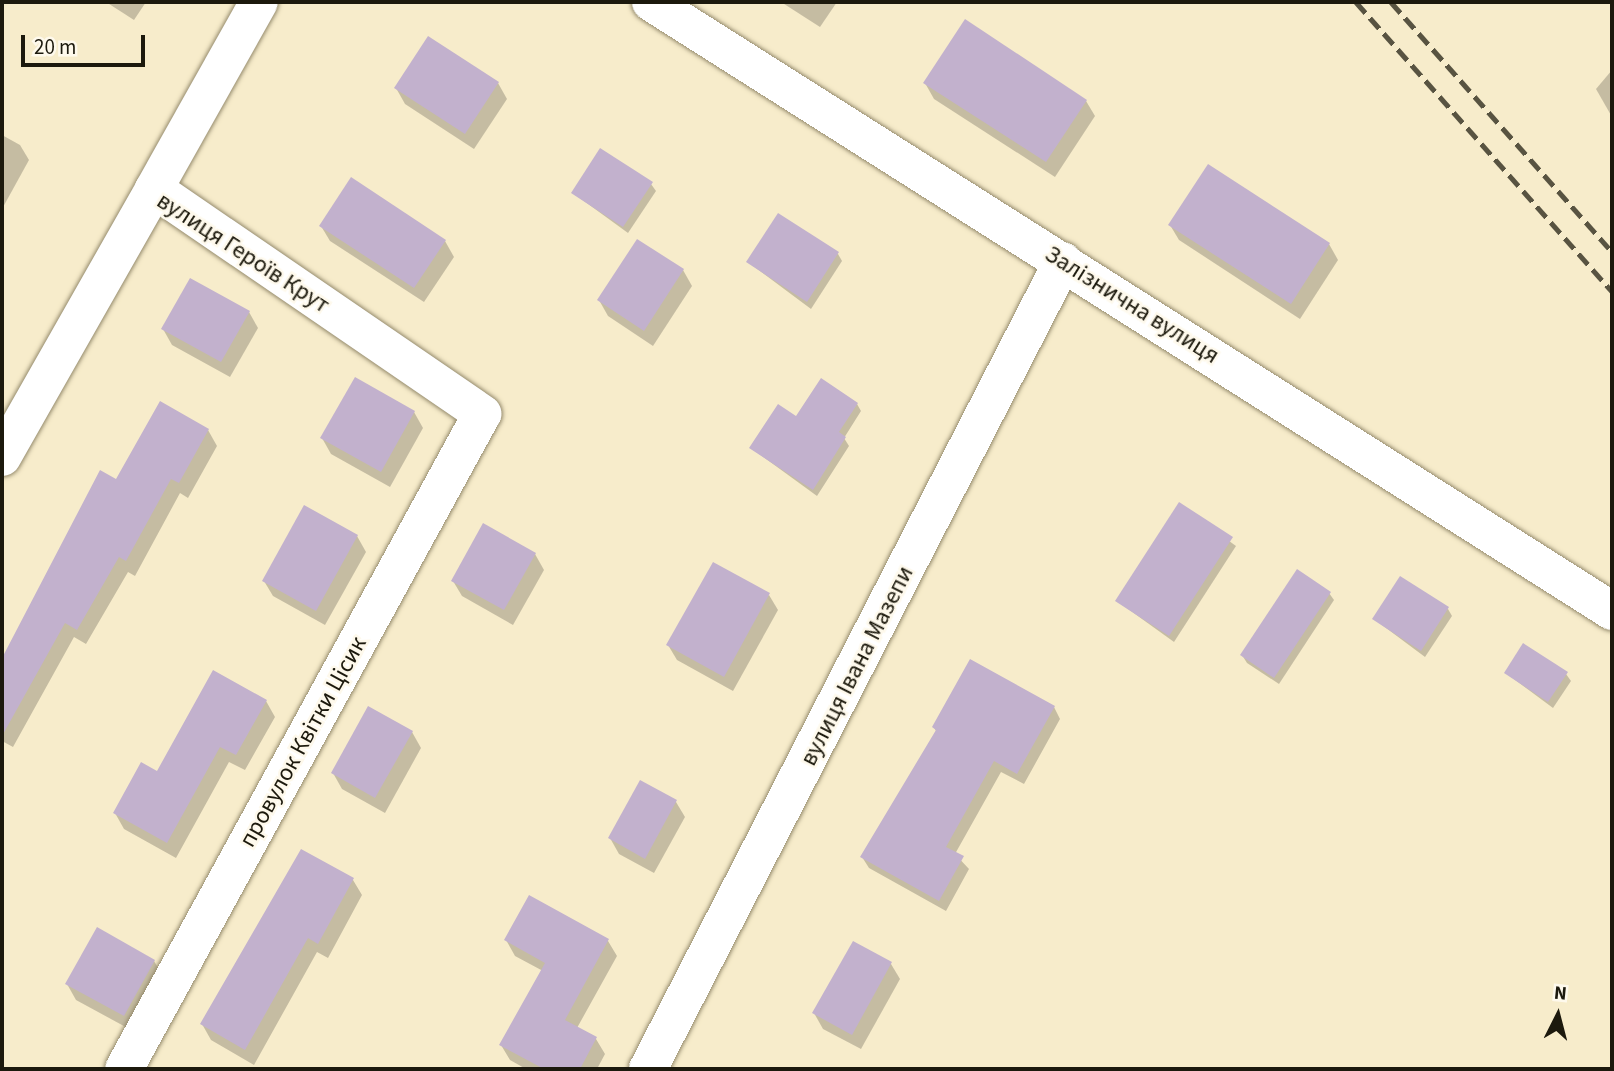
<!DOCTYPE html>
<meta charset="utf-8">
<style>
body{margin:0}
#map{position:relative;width:1614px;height:1071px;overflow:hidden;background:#f7eccb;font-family:"Source Sans 3",sans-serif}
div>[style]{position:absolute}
.shadow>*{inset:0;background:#0003}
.building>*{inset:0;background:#c2b1cd}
.roads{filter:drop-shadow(0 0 2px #958b6d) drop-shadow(0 0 2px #958b6d)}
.minor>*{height:38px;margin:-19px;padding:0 19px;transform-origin:19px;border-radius:19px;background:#fff}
.rail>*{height:5px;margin-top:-2.5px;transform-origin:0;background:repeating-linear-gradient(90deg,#585341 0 14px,transparent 0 21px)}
span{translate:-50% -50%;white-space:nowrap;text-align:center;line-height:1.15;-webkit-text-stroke:5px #fef9ec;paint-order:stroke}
.street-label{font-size:24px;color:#1c190d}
.frame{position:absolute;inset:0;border:4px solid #1c190d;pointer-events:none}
.north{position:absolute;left:1523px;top:980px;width:70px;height:70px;-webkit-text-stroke:5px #fef9ec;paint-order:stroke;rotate:6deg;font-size:19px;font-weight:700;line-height:28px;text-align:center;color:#1c190d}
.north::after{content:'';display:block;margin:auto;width:24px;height:32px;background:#1c190d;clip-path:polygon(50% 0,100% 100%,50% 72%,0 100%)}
.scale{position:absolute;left:21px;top:35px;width:124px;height:32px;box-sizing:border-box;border:4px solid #1c190d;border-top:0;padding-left:9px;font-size:21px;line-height:24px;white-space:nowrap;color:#1c190d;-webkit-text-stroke:5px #fef9ec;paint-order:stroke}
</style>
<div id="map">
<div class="shadow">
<i style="clip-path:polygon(106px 2px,146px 2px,134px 20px)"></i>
<i style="clip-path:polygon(781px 2px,837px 2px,820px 27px)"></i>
<i style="clip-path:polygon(1612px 70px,1612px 117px,1596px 89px)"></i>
<i style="clip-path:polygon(498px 83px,507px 99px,474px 149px,405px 104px,396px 88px)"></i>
<i style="clip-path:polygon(925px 83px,1086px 101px,1095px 116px,1055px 177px,934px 99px)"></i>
<i style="clip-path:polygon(2px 135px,20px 145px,29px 160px,2px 209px)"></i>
<i style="clip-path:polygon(651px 184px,656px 191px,628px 233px,573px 193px)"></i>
<i style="clip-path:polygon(1170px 225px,1329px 244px,1338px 260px,1300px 319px,1179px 240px)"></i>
<i style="clip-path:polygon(321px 226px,445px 241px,454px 257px,424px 302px,330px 241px)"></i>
<i style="clip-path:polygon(838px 254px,842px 261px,811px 309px,748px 262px)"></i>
<i style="clip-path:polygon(683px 270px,692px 286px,653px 346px,608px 316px,599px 300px)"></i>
<i style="clip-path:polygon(249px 312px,258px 328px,230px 377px,172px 345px,163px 329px)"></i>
<i style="clip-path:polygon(857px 404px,861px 411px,844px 438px,849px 446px,817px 496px,751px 448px,796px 418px)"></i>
<i style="clip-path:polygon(414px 412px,423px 428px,390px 487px,331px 454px,322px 438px)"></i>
<i style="clip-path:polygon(208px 430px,217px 446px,188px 498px,180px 493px,135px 576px,128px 572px,86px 644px,74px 637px,13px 747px,2px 741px,2px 659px,117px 481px)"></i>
<i style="clip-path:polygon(1180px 505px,1236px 546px,1174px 642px,1117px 601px)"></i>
<i style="clip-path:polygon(357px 536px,366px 552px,325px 625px,273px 596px,264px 581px)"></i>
<i style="clip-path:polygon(535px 554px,544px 570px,513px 625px,462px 596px,453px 581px)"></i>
<i style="clip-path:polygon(1329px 593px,1334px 600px,1279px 684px,1247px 663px,1242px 655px)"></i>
<i style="clip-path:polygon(769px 595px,778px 610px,733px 691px,677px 660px,668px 645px)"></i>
<i style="clip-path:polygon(1448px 609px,1452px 616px,1425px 657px,1374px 619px)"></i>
<i style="clip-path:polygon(1506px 673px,1566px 674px,1571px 681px,1553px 708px)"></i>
<i style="clip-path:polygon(266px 701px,275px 717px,245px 770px,229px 762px,176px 858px,124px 829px,115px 813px,158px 774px)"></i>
<i style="clip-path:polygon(1054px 707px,1060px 719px,1024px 784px,1001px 772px,955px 854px,969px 869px,946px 911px,869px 868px,862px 857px,937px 733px,934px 727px)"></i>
<i style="clip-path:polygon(412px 732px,421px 748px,385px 813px,342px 789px,333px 773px)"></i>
<i style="clip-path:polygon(641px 782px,676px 802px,685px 817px,654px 873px,619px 854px,610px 838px)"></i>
<i style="clip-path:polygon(302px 851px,353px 880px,362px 895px,328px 958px,317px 952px,254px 1065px,211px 1040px,202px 1024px)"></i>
<i style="clip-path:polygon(530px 898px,608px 941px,617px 956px,577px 1028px,596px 1039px,605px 1054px,597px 1069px,526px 1069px,510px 1060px,501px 1045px,543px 971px,515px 956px,506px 940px)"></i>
<i style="clip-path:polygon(853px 943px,891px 964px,900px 979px,861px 1049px,823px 1029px,814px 1013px)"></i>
<i style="clip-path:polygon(154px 961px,163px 976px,133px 1031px,76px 1000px,67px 984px)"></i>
</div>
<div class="building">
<i style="clip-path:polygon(965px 19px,1087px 100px,1046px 162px,923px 83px)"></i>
<i style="clip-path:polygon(428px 36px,499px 82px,465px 134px,394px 88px)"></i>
<i style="clip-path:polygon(600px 148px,653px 182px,623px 227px,571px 193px)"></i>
<i style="clip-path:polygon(1208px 164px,1330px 243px,1291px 304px,1168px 225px)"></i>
<i style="clip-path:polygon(351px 177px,446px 240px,414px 288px,319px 226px)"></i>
<i style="clip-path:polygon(778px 213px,839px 252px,807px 302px,746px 262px)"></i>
<i style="clip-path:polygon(637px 239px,684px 269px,644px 331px,597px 300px)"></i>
<i style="clip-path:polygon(190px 278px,250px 311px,221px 362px,161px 329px)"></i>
<i style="clip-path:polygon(355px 377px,415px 411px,381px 472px,320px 438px)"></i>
<i style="clip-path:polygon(821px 378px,858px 403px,839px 432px,846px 437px,813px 490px,749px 448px,778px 404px,796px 416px)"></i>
<i style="clip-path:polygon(160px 401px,209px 429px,179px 483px,171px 479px,126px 561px,119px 557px,77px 630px,65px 623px,2px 736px,2px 658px,100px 470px,116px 479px)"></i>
<i style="clip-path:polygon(1179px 502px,1233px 537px,1169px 636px,1115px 601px)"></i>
<i style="clip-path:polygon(304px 505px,358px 535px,316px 611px,262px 581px)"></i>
<i style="clip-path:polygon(483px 523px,536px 553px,504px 610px,451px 581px)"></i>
<i style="clip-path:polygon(713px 562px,770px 593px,724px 677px,666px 645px)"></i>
<i style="clip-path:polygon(1297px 569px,1331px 592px,1274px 678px,1240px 655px)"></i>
<i style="clip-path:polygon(1400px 576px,1449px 607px,1421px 651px,1372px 619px)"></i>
<i style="clip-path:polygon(1523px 643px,1568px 672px,1548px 702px,1504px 673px)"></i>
<i style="clip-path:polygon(970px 659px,1055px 706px,1017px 774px,994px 761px,946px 847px,964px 856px,939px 901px,860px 857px,936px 730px,932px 727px)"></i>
<i style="clip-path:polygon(213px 670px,267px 700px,236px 755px,220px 747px,167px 843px,113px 813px,141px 762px,157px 771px)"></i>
<i style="clip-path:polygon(368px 706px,413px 731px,375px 798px,331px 773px)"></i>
<i style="clip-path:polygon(640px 780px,677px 800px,645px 859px,608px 838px)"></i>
<i style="clip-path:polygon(301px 849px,354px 878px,318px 944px,308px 938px,245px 1050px,200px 1024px)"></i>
<i style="clip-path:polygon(529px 895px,609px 939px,565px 1020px,597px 1037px,580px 1069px,544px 1069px,499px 1045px,545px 963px,504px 940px)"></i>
<i style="clip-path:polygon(97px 927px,155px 960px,124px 1016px,65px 984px)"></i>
<i style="clip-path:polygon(853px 941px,892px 962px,852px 1035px,812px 1013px)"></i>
</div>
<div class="roads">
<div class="minor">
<i style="left:651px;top:2px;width:1138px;rotate:32.36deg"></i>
<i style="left:154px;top:189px;width:214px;rotate:-60.7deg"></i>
<i style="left:2px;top:457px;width:308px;rotate:-60.4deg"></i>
<i style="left:154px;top:189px;width:398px;rotate:34.4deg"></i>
<i style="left:482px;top:414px;width:746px;rotate:118.66deg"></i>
<i style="left:648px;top:1069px;width:908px;rotate:-62.81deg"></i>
</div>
</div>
<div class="rail">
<i style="left:1356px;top:2px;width:386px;rotate:48.5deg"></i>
<i style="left:1391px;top:2px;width:334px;rotate:48.5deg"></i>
</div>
<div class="street-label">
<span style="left:243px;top:253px;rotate:33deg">вулиця Героїв Крут</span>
<span style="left:1132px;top:305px;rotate:32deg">Залізнична вулиця</span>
<span style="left:857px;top:666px;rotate:-63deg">вулиця Івана Мазепи</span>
<span style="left:303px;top:742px;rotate:-61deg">провулок Квітки Цісик</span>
</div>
<div class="frame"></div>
<div class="north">N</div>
<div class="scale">20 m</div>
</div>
